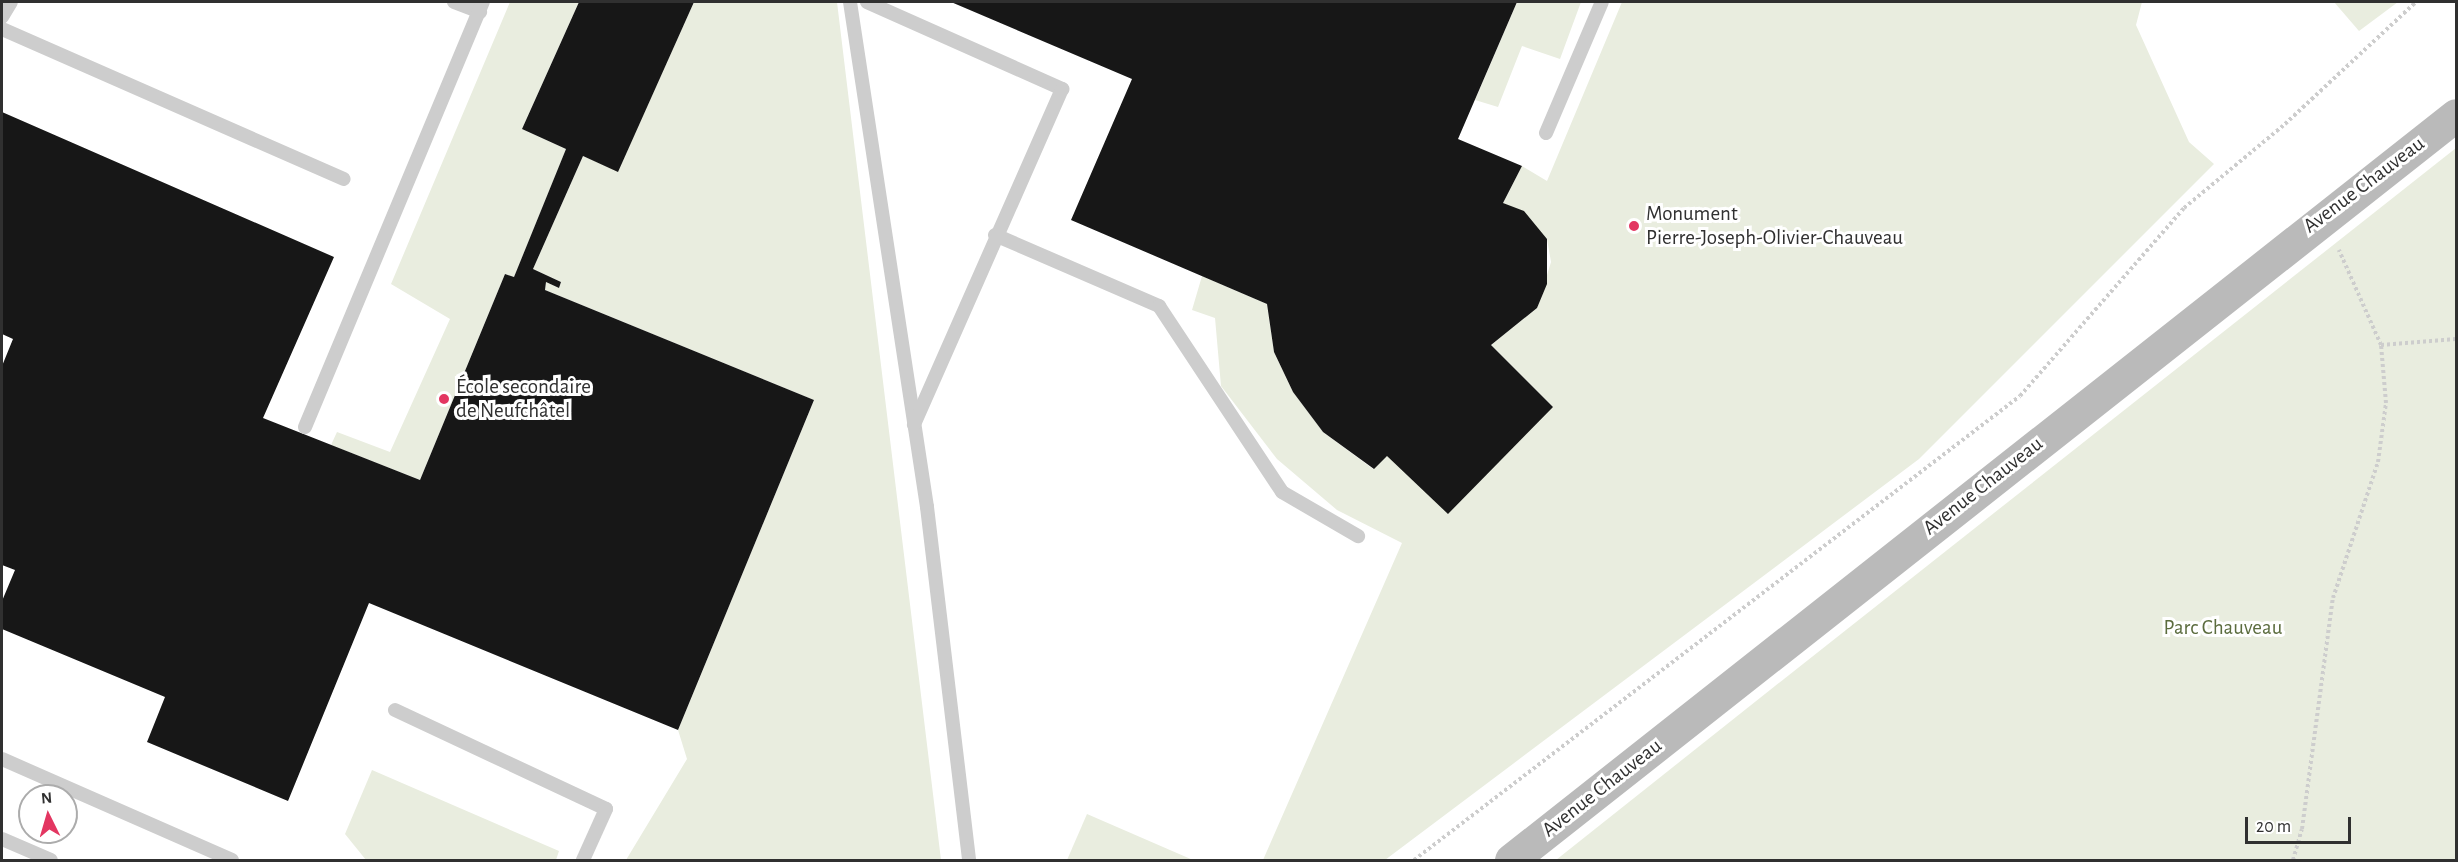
<!DOCTYPE html>
<meta charset="utf-8">
<style>
body{margin:0}
#map{position:relative;width:2458px;height:862px;overflow:hidden;background:#fff;font-family:"Alegreya Sans",sans-serif}
div>[style]{position:absolute}
.green>*{inset:0;background:#e9eddf}
.building>*{inset:0;background:#171717}
.path>*{height:4px;margin-top:-2px;transform-origin:0;background:repeating-linear-gradient(90deg,#cdcdcd 0 3px,transparent 0 6px)}
.service>*{height:14px;margin:-7px;padding:0 7px;transform-origin:7px;border-radius:7px;background:#cdcdcd}
.secondary>*{height:33px;margin:-16.5px;padding:0 16.5px;transform-origin:16.5px;border-radius:16.5px;background:#bababa}
.dots>*{width:16px;height:16px;translate:-50% -50%;box-sizing:border-box;border:3px solid #fff;border-radius:50%}
span{translate:-50% -50%;white-space:nowrap;text-align:center;line-height:1.15;-webkit-text-stroke:6px #fff;paint-order:stroke}
.street-label{font-size:21px;color:#303030}
.poi-label{font-size:21px;color:#303030}
.left{translate:0 -50%;text-align:left}
.park-label{font-size:21px;color:#5b6c3e}
.frame{position:absolute;inset:0;border:3px solid #303030;pointer-events:none}
.north{position:absolute;left:18px;top:784px;width:60px;height:60px;box-sizing:border-box;background:#fff;border:2px solid #acacac;border-radius:50%;rotate:355deg;font-size:16px;font-weight:700;line-height:24px;text-align:center;color:#303030}
.north::after{content:'';display:block;margin:auto;width:21px;height:27px;background:#e33661;clip-path:polygon(50% 0,100% 100%,50% 72%,0 100%)}
.scale{position:absolute;left:2245px;top:817px;width:106px;height:27px;box-sizing:border-box;border:3px solid #303030;border-top:0;padding-left:8px;font-size:18px;line-height:21px;white-space:nowrap;color:#303030;-webkit-text-stroke:4px #fff;paint-order:stroke}
</style>
<div id="map">
<div class="green">
<i style="clip-path:polygon(510px 2px,579px 2px,522px 129px,566px 149px,514px 277px,505px 274px,420px 480px,331px 445px,337px 432px,390px 452px,450px 319px,391px 284px)"></i>
<i style="clip-path:polygon(694px 2px,837px 2px,941px 860px,626px 860px,687px 759px,678px 730px,814px 400px,545px 290px,546px 282px,559px 288px,561px 282px,533px 269px,583px 156px,618px 171px)"></i>
<i style="clip-path:polygon(1517px 2px,1581px 2px,1560px 59px,1522px 46px,1498px 107px,1475px 100px)"></i>
<i style="clip-path:polygon(1622px 2px,2142px 2px,2136px 25px,2189px 142px,2214px 164px,1919px 459px,1385px 860px,1263px 860px,1402px 543px,1337px 510px,1277px 459px,1221px 386px,1215px 318px,1192px 310px,1202px 276px,1267px 304px,1274px 352px,1293px 392px,1323px 432px,1373px 469px,1387px 456px,1553px 407px,1491px 345px,1537px 308px,1551px 262px,1547px 239px,1503px 203px,1522px 166px,1547px 181px)"></i>
<i style="clip-path:polygon(2334px 2px,2398px 2px,2359px 31px)"></i>
<i style="clip-path:polygon(2456px 148px,2456px 860px,1556px 860px,1770px 690px)"></i>
<i style="clip-path:polygon(372px 770px,559px 851px,556px 860px,366px 860px,345px 834px)"></i>
<i style="clip-path:polygon(1087px 814px,1193px 860px,1067px 860px)"></i>
</div>
<div class="building">
<i style="clip-path:polygon(579px 2px,694px 2px,618px 172px,583px 156px,533px 269px,561px 282px,559px 288px,546px 282px,545px 290px,814px 400px,678px 730px,369px 603px,288px 801px,147px 742px,165px 697px,2px 629px,2px 601px,15px 570px,2px 565px,2px 366px,13px 339px,2px 334px,2px 112px,334px 257px,263px 418px,420px 480px,505px 274px,514px 277px,566px 149px,522px 129px)"></i>
<i style="clip-path:polygon(951px 2px,1517px 2px,1458px 139px,1522px 166px,1503px 203px,1524px 211px,1547px 239px,1547px 284px,1537px 308px,1491px 345px,1553px 407px,1448px 514px,1387px 456px,1374px 469px,1323px 432px,1293px 392px,1274px 352px,1267px 304px,1071px 220px,1132px 79px)"></i>
</div>
<div class="path">
<i style="left:2381px;top:345px;width:75px;rotate:-4.6deg"></i>
<i style="left:1414px;top:860px;width:763px;rotate:-37.44deg"></i>
<i style="left:2020px;top:396px;width:249px;rotate:-48.9deg"></i>
<i style="left:2184px;top:208px;width:131px;rotate:-39.7deg"></i>
<i style="left:2285px;top:124px;width:179px;rotate:-43deg"></i>
<i style="left:2293px;top:860px;width:32px;rotate:-74deg"></i>
<i style="left:2302px;top:829px;width:233px;rotate:-82.4deg"></i>
<i style="left:2333px;top:598px;width:143px;rotate:-71.7deg"></i>
<i style="left:2378px;top:462px;width:60px;rotate:-82.3deg"></i>
<i style="left:2386px;top:403px;width:58px;rotate:-94.9deg"></i>
<i style="left:2381px;top:345px;width:104px;rotate:-113.9deg"></i>
</div>
<div class="service">
<i style="left:454px;top:2px;width:28px;rotate:21deg"></i>
<i style="left:850px;top:2px;width:511px;rotate:81.33deg"></i>
<i style="left:927px;top:507px;width:355px;rotate:83.2deg"></i>
<i style="left:867px;top:2px;width:214px;rotate:24deg"></i>
<i style="left:1062px;top:89px;width:367px;rotate:113.8deg"></i>
<i style="left:2px;top:17px;width:17px;rotate:-59deg"></i>
<i style="left:2px;top:29px;width:373px;rotate:23.7deg"></i>
<i style="left:1546px;top:133px;width:142px;rotate:-66.9deg"></i>
<i style="left:995px;top:235px;width:179px;rotate:23.4deg"></i>
<i style="left:1159px;top:306px;width:223px;rotate:56.5deg"></i>
<i style="left:1282px;top:492px;width:88px;rotate:30.1deg"></i>
<i style="left:305px;top:427px;width:461px;rotate:-67.3deg"></i>
<i style="left:395px;top:710px;width:233px;rotate:25.1deg"></i>
<i style="left:606px;top:809px;width:56px;rotate:114.3deg"></i>
<i style="left:2px;top:759px;width:251px;rotate:23.7deg"></i>
<i style="left:2px;top:839px;width:53px;rotate:23.2deg"></i>
</div>
<div class="secondary">
<i style="left:1511px;top:860px;width:1203px;rotate:-38.25deg"></i>
</div>
<div class="dots">
<i style="left:1634px;top:226px;background:#e33661"></i>
<i style="left:444px;top:399px;background:#e33661"></i>
</div>
<div class="street-label">
<span style="left:2364px;top:185px;rotate:-37deg">Avenue Chauveau</span>
<span style="left:1983px;top:486px;rotate:-38deg">Avenue Chauveau</span>
<span style="left:1602px;top:788px;rotate:-38deg">Avenue Chauveau</span>
</div>
<div class="poi-label">
<span class="left" style="left:1646px;top:226px">Monument<br>Pierre-Joseph-Olivier-Chauveau</span>
<span class="left" style="left:456px;top:399px">École secondaire<br>de Neufchâtel</span>
</div>
<div class="park-label">
<span style="left:2223px;top:628px">Parc Chauveau</span>
</div>
<div class="frame"></div>
<div class="north">N</div>
<div class="scale">20 m</div>
</div>
